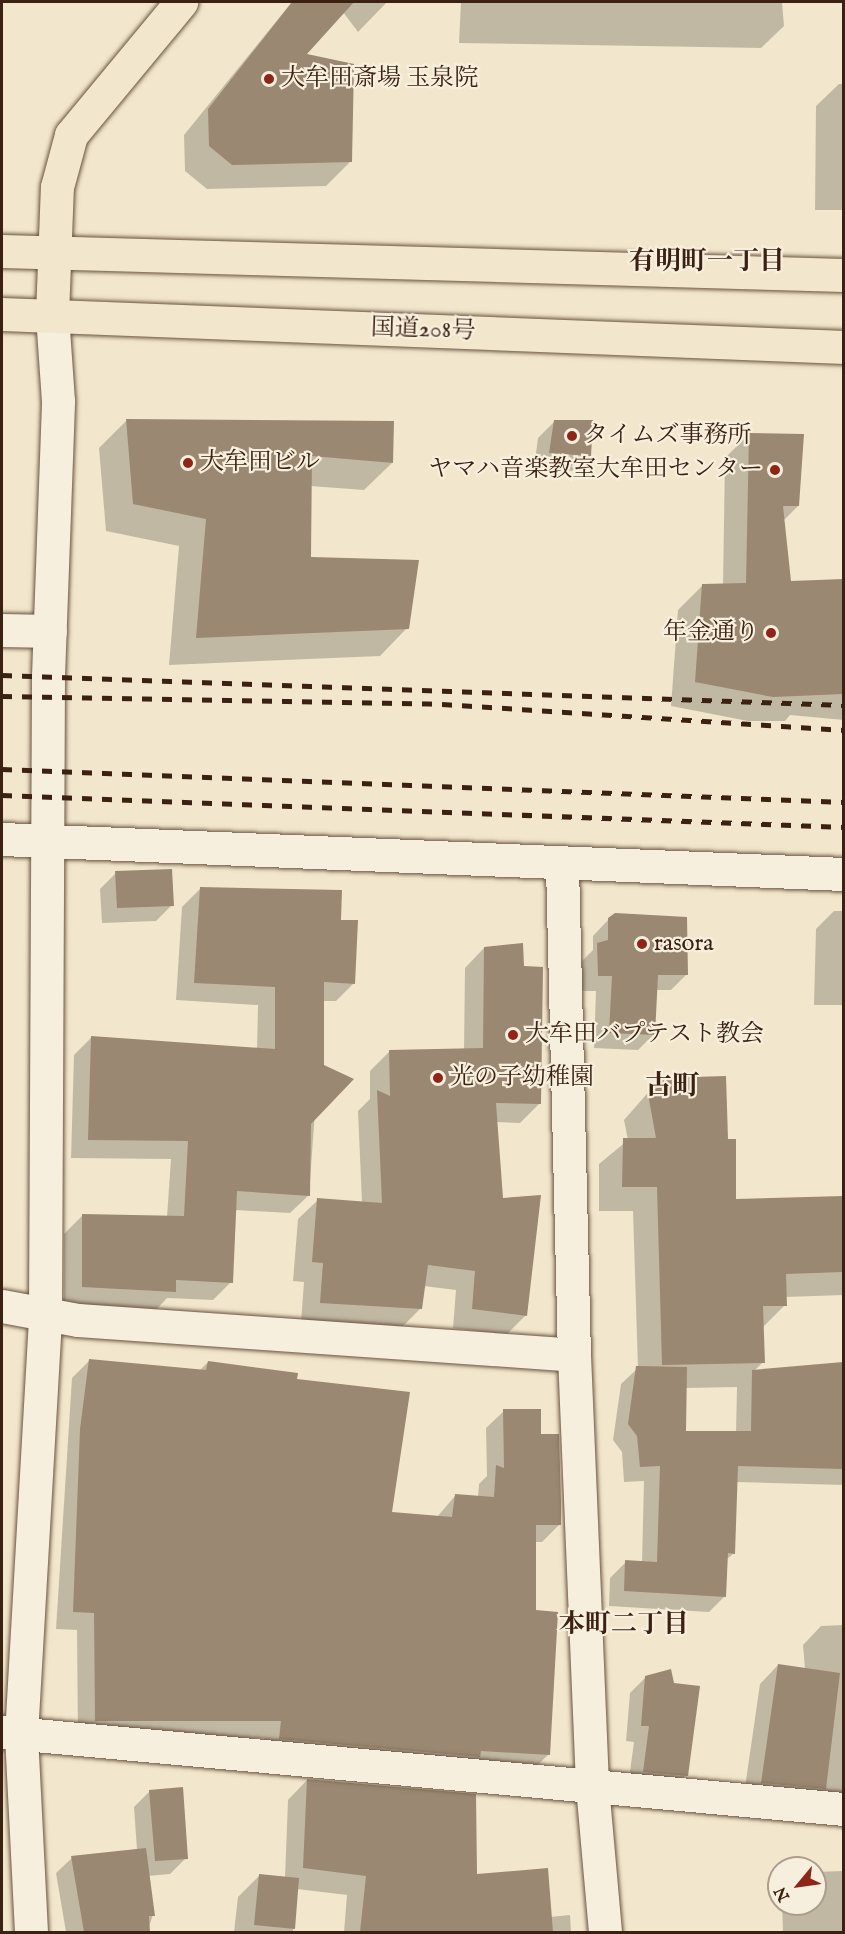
<!DOCTYPE html>
<meta charset="utf-8">
<style>
body{margin:0}
#map{position:relative;width:845px;height:1934px;overflow:hidden;background:#f2e7cc;font-family:"IM FELL English","Noto Serif JP",serif}
div>[style]{position:absolute}
.shadow>*{inset:0;background:#0003}
.building>*{inset:0;background:#9a8872}
.roads{filter:drop-shadow(0 0 2px #695240) drop-shadow(0 0 2px #695240)}
.minor>*{height:33px;margin:-16.5px;padding:0 16.5px;transform-origin:16.5px;border-radius:16.5px;background:#f7efde}
.primary>*{height:33px;margin:-16.5px;padding:0 16.5px;transform-origin:16.5px;border-radius:16.5px;background:#f2e7cc}
.trunk>*{height:33px;margin:-16.5px;padding:0 16.5px;transform-origin:16.5px;border-radius:16.5px;background:#f2e7cc}
.rail>*{height:4.5px;margin-top:-2.25px;transform-origin:0;background:repeating-linear-gradient(90deg,#3b2111 0 10px,transparent 0 20px)}
.dots>*{width:16px;height:16px;translate:-50% -50%;box-sizing:border-box;border:3px solid #f7efde;border-radius:50%}
span{translate:-50% -50%;white-space:nowrap;text-align:center;line-height:1.15;-webkit-text-stroke:4.5px #f7efde;paint-order:stroke}
.poi-label{font-size:24px;color:#3b2111}
.left{translate:0 -50%;text-align:left}
.right{translate:-100% -50%;text-align:right}
.street-label{font-size:24px;color:#3b2111}
.neighbourhood-label{font-size:26px;color:#3b2111;font-weight:700}
.quarter-label{font-size:27px;color:#3b2111;font-weight:700}
.frame{position:absolute;inset:0;border:3px solid #3b2111;pointer-events:none}
.north{position:absolute;left:767px;top:1856px;width:60px;height:60px;box-sizing:border-box;background:#f7efde;border:2px solid #ac9d8c;border-radius:50%;rotate:241deg;font-size:16px;font-weight:700;line-height:24px;text-align:center;color:#3b2111}
.north::after{content:'';display:block;margin:auto;width:21px;height:27px;background:#8f2418;clip-path:polygon(50% 0,100% 100%,50% 72%,0 100%)}
</style>
<div id="map">
<div class="shadow">
<i style="clip-path:polygon(292px 2px,387px 2px,358px 32px,343px 12px,304px 55px,351px 161px,326px 186px,207px 189px,185px 171px,184px 135px)"></i>
<i style="clip-path:polygon(461px 2px,782px 2px,784px 26px,761px 48px,459px 43px)"></i>
<i style="clip-path:polygon(839px 84px,844px 84px,844px 210px,815px 210px,816px 106px)"></i>
<i style="clip-path:polygon(126px 421px,392px 463px,364px 490px,310px 486px,309px 559px,407px 628px,380px 656px,169px 665px,179px 546px,106px 531px,99px 448px)"></i>
<i style="clip-path:polygon(554px 422px,590px 455px,574px 471px,534px 468px,538px 438px)"></i>
<i style="clip-path:polygon(749px 434px,798px 506px,783px 521px,790px 582px,844px 580px,844px 720px,790px 715px,785px 721px,748px 721px,671px 706px,678px 610px,702px 586px,723px 585px,725px 458px)"></i>
<i style="clip-path:polygon(116px 873px,172px 905px,156px 921px,102px 923px,100px 889px)"></i>
<i style="clip-path:polygon(200px 889px,340px 921px,354px 983px,336px 1001px,323px 1001px,309px 1195px,290px 1213px,235px 1210px,231px 1282px,213px 1300px,167px 1298px,156px 1310px,64px 1304px,64px 1234px,82px 1216px,167px 1217px,171px 1159px,71px 1158px,74px 1055px,92px 1037px,257px 1049px,258px 1005px,176px 1000px,182px 907px)"></i>
<i style="clip-path:polygon(834px 911px,844px 911px,844px 1005px,814px 1005px,816px 929px)"></i>
<i style="clip-path:polygon(609px 919px,687px 974px,671px 990px,656px 990px,653px 1035px,638px 1050px,594px 1048px,596px 991px,582px 991px,582px 961px,593px 950px,593px 936px)"></i>
<i style="clip-path:polygon(484px 948px,523px 968px,540px 1103px,520px 1123px,496px 1122px,501px 1200px,526px 1315px,506px 1335px,453px 1328px,456px 1290px,424px 1286px,421px 1308px,401px 1328px,301px 1323px,304px 1282px,293px 1281px,298px 1219px,318px 1200px,362px 1203px,358px 1111px,370px 1099px,370px 1071px,389px 1052px,464px 1050px,465px 968px)"></i>
<i style="clip-path:polygon(evenodd,660px 1079px,726px 1140px,735px 1200px,844px 1198px,844px 1295px,785px 1297px,785px 1305px,762px 1328px,763px 1362px,754px 1371px,844px 1364px,844px 1485px,736px 1482px,734px 1553px,726px 1560px,725px 1596px,709px 1612px,609px 1606px,610px 1578px,626px 1562px,642px 1563px,644px 1481px,624px 1482px,622px 1452px,613px 1440px,621px 1384px,638px 1368px,633px 1211px,599px 1211px,599px 1164px,628px 1140px,624px 1120px,660px 1079px,737px 1387px,736px 1433px,684px 1433px,685px 1388px,737px 1387px)"></i>
<i style="clip-path:polygon(89px 1361px,199px 1371px,208px 1362px,295px 1380px,390px 1513px,437px 1517px,455px 1496px,478px 1497px,479px 1484px,487px 1476px,486px 1428px,504px 1411px,540px 1435px,560px 1524px,542px 1542px,534px 1542px,534px 1611px,548px 1755px,530px 1772px,262px 1756px,264px 1738px,78px 1738px,77px 1630px,56px 1629px,72px 1378px)"></i>
<i style="clip-path:polygon(844px 1625px,844px 1805px,743px 1801px,760px 1684px,778px 1665px,805px 1669px,803px 1645px,821px 1626px)"></i>
<i style="clip-path:polygon(646px 1677px,686px 1775px,670px 1791px,628px 1787px,634px 1742px,626px 1741px,630px 1693px)"></i>
<i style="clip-path:polygon(307px 1780px,550px 1917px,570px 1915px,571px 1932px,344px 1932px,347px 1895px,297px 1889px,293px 1932px,234px 1932px,238px 1897px,259px 1876px,285px 1878px,288px 1800px)"></i>
<i style="clip-path:polygon(150px 1791px,186px 1858px,170px 1874px,148px 1876px,153px 1915px,147px 1932px,66px 1932px,56px 1873px,72px 1858px,137px 1850px,134px 1807px)"></i>
<i style="clip-path:polygon(844px 1871px,844px 1932px,783px 1932px,782px 1904px,815px 1904px,815px 1872px)"></i>
</div>
<div class="building">
<i style="clip-path:polygon(292px 2px,354px 2px,307px 54px,354px 64px,352px 162px,232px 165px,209px 146px,208px 109px)"></i>
<i style="clip-path:polygon(126px 419px,394px 421px,393px 463px,312px 456px,311px 557px,419px 560px,409px 629px,196px 638px,206px 519px,133px 504px)"></i>
<i style="clip-path:polygon(554px 420px,593px 420px,591px 456px,549px 453px)"></i>
<i style="clip-path:polygon(749px 433px,804px 434px,799px 506px,783px 506px,791px 581px,843px 579px,843px 694px,773px 697px,695px 682px,702px 584px,746px 583px)"></i>
<i style="clip-path:polygon(172px 869px,174px 906px,117px 908px,115px 871px)"></i>
<i style="clip-path:polygon(200px 887px,342px 890px,341px 920px,358px 920px,355px 984px,324px 982px,324px 1065px,354px 1079px,311px 1124px,310px 1196px,237px 1191px,233px 1283px,176px 1280px,176px 1292px,82px 1287px,82px 1214px,184px 1216px,188px 1141px,88px 1140px,91px 1036px,275px 1049px,275px 987px,194px 983px)"></i>
<i style="clip-path:polygon(615px 913px,687px 917px,688px 975px,658px 975px,655px 1035px,609px 1033px,612px 976px,598px 976px,597px 943px,608px 940px,608px 918px)"></i>
<i style="clip-path:polygon(523px 943px,524px 966px,543px 967px,541px 1104px,496px 1103px,503px 1198px,541px 1195px,527px 1316px,472px 1309px,475px 1271px,428px 1265px,422px 1309px,320px 1303px,323px 1263px,312px 1262px,317px 1198px,382px 1203px,377px 1090px,390px 1096px,389px 1050px,483px 1048px,484px 947px)"></i>
<i style="clip-path:polygon(726px 1076px,728px 1139px,736px 1139px,736px 1199px,843px 1196px,843px 1272px,786px 1274px,787px 1306px,763px 1306px,765px 1363px,662px 1365px,657px 1187px,622px 1187px,623px 1138px,656px 1138px,648px 1094px,659px 1087px,659px 1078px)"></i>
<i style="clip-path:polygon(89px 1359px,206px 1370px,208px 1361px,298px 1373px,297px 1379px,410px 1392px,392px 1512px,452px 1517px,455px 1494px,494px 1497px,496px 1465px,504px 1468px,503px 1409px,541px 1409px,541px 1434px,559px 1434px,561px 1502px,561px 1525px,536px 1525px,536px 1610px,558px 1612px,550px 1755px,481px 1751px,480px 1757px,279px 1739px,281px 1721px,95px 1721px,94px 1613px,73px 1612px,80px 1429px)"></i>
<i style="clip-path:polygon(843px 1362px,843px 1469px,738px 1466px,735px 1554px,728px 1553px,726px 1597px,624px 1591px,625px 1560px,657px 1562px,660px 1466px,640px 1467px,637px 1436px,628px 1424px,636px 1366px,687px 1367px,686px 1431px,751px 1431px,752px 1370px)"></i>
<i style="clip-path:polygon(778px 1664px,840px 1673px,826px 1789px,761px 1783px)"></i>
<i style="clip-path:polygon(671px 1669px,674px 1683px,700px 1686px,688px 1776px,643px 1772px,649px 1726px,641px 1726px,645px 1676px)"></i>
<i style="clip-path:polygon(307px 1779px,476px 1794px,477px 1874px,548px 1868px,553px 1932px,360px 1932px,366px 1876px,303px 1868px)"></i>
<i style="clip-path:polygon(183px 1787px,188px 1859px,155px 1861px,149px 1790px)"></i>
<i style="clip-path:polygon(146px 1848px,155px 1916px,149px 1916px,150px 1932px,84px 1932px,71px 1856px)"></i>
<i style="clip-path:polygon(259px 1874px,299px 1878px,295px 1929px,254px 1925px)"></i>
</div>
<div class="roads">
<div class="minor">
<i style="left:2px;top:630px;width:48px;rotate:1.2deg"></i>
<i style="left:2px;top:839px;width:843px;rotate:2.38deg"></i>
<i style="left:562px;top:865px;width:490px;rotate:88.6deg"></i>
<i style="left:574px;top:1355px;width:431px;rotate:87.6deg"></i>
<i style="left:592px;top:1786px;width:147px;rotate:84.9deg"></i>
<i style="left:2px;top:1306px;width:77px;rotate:10.4deg"></i>
<i style="left:78px;top:1320px;width:497px;rotate:4deg"></i>
<i style="left:2px;top:1732px;width:846px;rotate:5.23deg"></i>
<i style="left:31px;top:1932px;width:197px;rotate:-92.9deg"></i>
<i style="left:21px;top:1735px;width:421px;rotate:-86.7deg"></i>
<i style="left:45px;top:1315px;width:639px;rotate:-89.73deg"></i>
<i style="left:48px;top:676px;width:275px;rotate:-87.9deg"></i>
<i style="left:58px;top:401px;width:86px;rotate:-94deg"></i>
</div>
<div class="primary">
<i style="left:52px;top:315px;width:128px;rotate:-87.8deg"></i>
<i style="left:57px;top:187px;width:54px;rotate:-74.9deg"></i>
<i style="left:71px;top:135px;width:173px;rotate:-50.4deg"></i>
</div>
<div class="trunk">
<i style="left:2px;top:251px;width:842px;rotate:1.63deg"></i>
<i style="left:2px;top:314px;width:843px;rotate:2.24deg"></i>
</div>
</div>
<div class="rail">
<i style="left:2px;top:675px;width:843px;rotate:2.04deg"></i>
<i style="left:2px;top:696px;width:440px;rotate:1deg"></i>
<i style="left:442px;top:704px;width:403px;rotate:3.7deg"></i>
<i style="left:2px;top:769px;width:843px;rotate:2.24deg"></i>
<i style="left:2px;top:795px;width:843px;rotate:2.18deg"></i>
</div>
<div class="dots">
<i style="left:269px;top:79px;background:#8f2418"></i>
<i style="left:572px;top:436px;background:#8f2418"></i>
<i style="left:188px;top:463px;background:#8f2418"></i>
<i style="left:775px;top:470px;background:#8f2418"></i>
<i style="left:771px;top:633px;background:#8f2418"></i>
<i style="left:642px;top:944px;background:#8f2418"></i>
<i style="left:513px;top:1035px;background:#8f2418"></i>
<i style="left:438px;top:1078px;background:#8f2418"></i>
</div>
<div class="poi-label">
<span class="left" style="left:281px;top:79px">大牟田斎場 玉泉院</span>
<span class="left" style="left:584px;top:436px">タイムズ事務所</span>
<span class="left" style="left:200px;top:463px">大牟田ビル</span>
<span class="right" style="left:763px;top:470px">ヤマハ音楽教室大牟田センター</span>
<span class="right" style="left:759px;top:633px">年金通り</span>
<span class="left" style="left:654px;top:944px">rasora</span>
<span class="left" style="left:525px;top:1035px">大牟田バプテスト教会</span>
<span class="left" style="left:450px;top:1078px">光の子幼稚園</span>
</div>
<div class="street-label">
<span style="left:423px;top:330px;rotate:2deg">国道208号</span>
</div>
<div class="neighbourhood-label">
<span style="left:707px;top:262px">有明町一丁目</span>
<span style="left:624px;top:1625px">本町二丁目</span>
</div>
<div class="quarter-label">
<span style="left:672px;top:1088px">古町</span>
</div>
<div class="frame"></div>
<div class="north">N</div>
</div>
